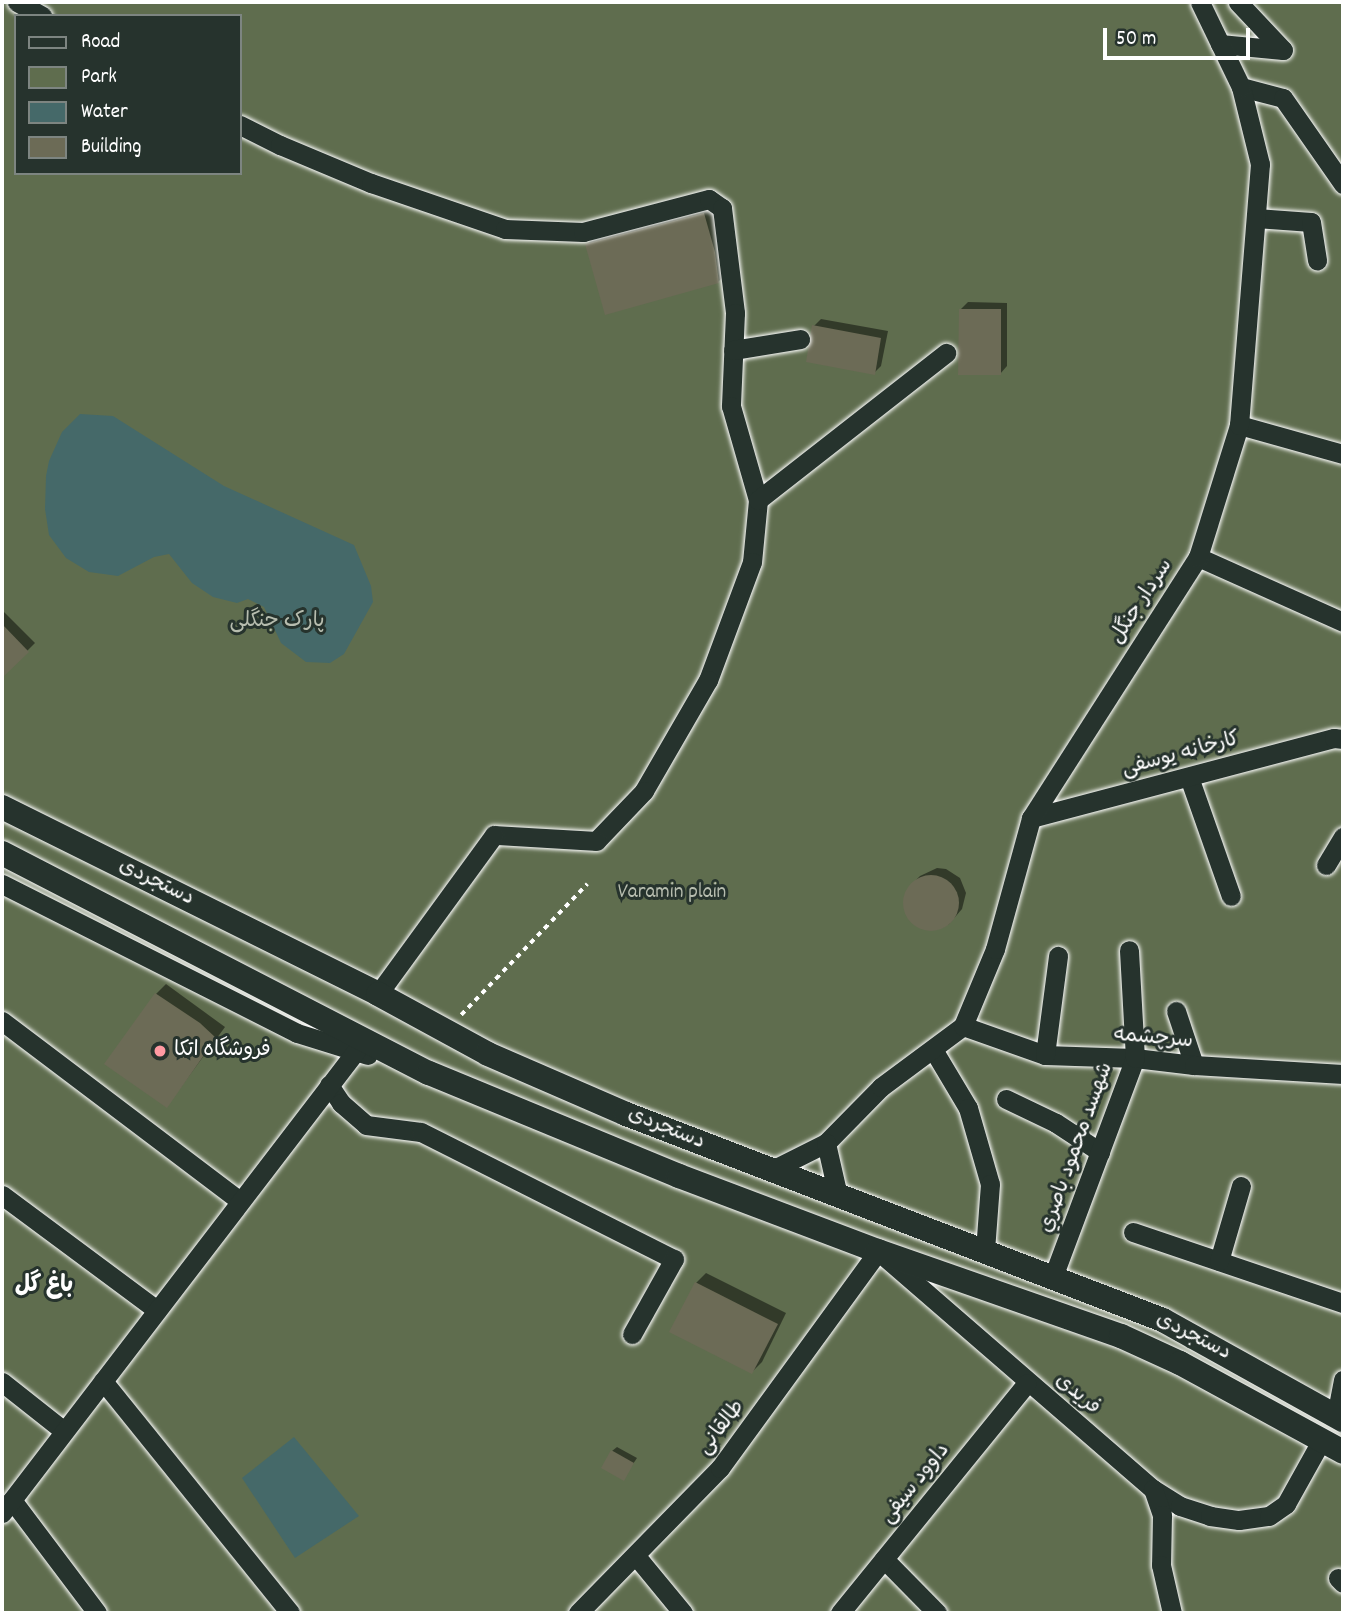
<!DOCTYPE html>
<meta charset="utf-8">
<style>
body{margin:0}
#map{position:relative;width:1345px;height:1615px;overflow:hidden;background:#3b4439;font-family:Dekko,"Playpen Sans Arabic",sans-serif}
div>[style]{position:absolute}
.green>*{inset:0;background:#5f6d4e}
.water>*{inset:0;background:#456969}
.shadow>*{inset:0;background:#0007}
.building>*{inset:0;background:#6c6b56}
.round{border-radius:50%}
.path>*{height:3.5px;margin-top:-1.75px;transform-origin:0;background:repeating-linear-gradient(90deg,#fff 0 5px,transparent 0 10px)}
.roads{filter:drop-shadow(0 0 2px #fff) drop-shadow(0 0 2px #fff)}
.minor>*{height:19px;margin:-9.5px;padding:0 9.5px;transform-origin:9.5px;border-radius:9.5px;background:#26332d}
.major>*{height:24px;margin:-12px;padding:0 12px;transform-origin:12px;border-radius:12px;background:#26332d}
.dots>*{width:19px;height:19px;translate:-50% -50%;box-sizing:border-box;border:4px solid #26332d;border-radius:50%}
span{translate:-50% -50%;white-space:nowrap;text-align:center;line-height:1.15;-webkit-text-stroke:6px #26332d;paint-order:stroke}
.street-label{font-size:21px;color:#fff}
.park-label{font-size:21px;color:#b7bdaf}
.poi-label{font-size:21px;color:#fff}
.left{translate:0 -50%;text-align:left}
.neighbourhood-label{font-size:23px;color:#fff;font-weight:700}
.frame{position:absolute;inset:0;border:4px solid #fff;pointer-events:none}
.legend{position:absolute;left:14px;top:14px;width:228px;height:161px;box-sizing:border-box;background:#26332d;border:2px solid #7d8581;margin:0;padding:9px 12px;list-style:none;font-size:21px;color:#fff}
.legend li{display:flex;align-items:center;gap:14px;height:35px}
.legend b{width:35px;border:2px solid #7d8581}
.scale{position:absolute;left:1103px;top:28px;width:147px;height:32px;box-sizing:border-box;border:4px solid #fff;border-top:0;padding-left:9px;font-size:21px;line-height:24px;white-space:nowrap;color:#fff;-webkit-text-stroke:5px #26332d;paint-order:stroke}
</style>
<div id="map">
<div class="green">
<i style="clip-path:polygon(evenodd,2px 2px,1343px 2px,1343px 1613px,2px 1613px,2px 2px,16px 16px,240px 16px,240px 173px,16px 173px,16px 16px)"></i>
</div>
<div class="water">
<i style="clip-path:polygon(80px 414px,113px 416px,224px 486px,354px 545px,371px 586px,373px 602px,344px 654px,330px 663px,306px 662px,281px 643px,264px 607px,248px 599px,237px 603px,213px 597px,192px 583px,169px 554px,154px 557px,118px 576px,89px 572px,66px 558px,49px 535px,45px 509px,46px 476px,49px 461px,62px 432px)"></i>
<i style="clip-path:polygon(294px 1437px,359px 1516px,295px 1558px,242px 1478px)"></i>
</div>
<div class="shadow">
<i style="clip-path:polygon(714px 204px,728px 272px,718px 282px,587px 244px,597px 235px)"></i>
<i style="clip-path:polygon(968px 302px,1007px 303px,1007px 366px,1000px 374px,960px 310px)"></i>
<i style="clip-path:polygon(821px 319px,888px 331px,881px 366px,874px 373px,814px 326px)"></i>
<i style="clip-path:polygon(2px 610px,35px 643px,2px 676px)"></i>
<i style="clip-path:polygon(937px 868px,946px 869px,960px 878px,966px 893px,962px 909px,949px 924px,942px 928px,924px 929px,909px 919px,905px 901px,912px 884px,920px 876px)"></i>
<i style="clip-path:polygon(166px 984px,225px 1027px,167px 1106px,156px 994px)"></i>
<i style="clip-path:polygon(706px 1273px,786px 1313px,762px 1362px,752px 1372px,696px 1283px)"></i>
<i style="clip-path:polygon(617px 1447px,637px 1458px,623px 1479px,612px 1451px)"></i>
</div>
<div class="building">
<i style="clip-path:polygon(704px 213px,715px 252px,719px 283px,605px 315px,585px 244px)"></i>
<i style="clip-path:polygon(959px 309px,1001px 309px,1001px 375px,958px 375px)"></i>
<i style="clip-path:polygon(812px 325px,881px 338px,875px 375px,806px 362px)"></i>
<i style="clip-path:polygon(2px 624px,29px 652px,2px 678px)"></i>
<i class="round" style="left:903px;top:875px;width:56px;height:56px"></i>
<i style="clip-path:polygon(155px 993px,200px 1023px,216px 1038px,167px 1108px,104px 1064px)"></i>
<i style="clip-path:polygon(695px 1282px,778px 1324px,752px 1374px,669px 1332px)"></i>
<i style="clip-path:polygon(611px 1450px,634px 1463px,624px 1481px,601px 1468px)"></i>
</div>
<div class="path">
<i style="left:461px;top:1015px;width:182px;rotate:-46.1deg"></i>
</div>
<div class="roads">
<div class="minor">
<i style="left:17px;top:2px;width:29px;rotate:29deg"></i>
<i style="left:1220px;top:44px;width:63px;rotate:5.4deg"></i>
<i style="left:1283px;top:50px;width:66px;rotate:-133.2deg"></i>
<i style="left:1241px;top:87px;width:43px;rotate:14.7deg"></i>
<i style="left:1283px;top:98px;width:105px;rotate:55.1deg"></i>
<i style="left:240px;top:125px;width:45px;rotate:26.6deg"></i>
<i style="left:280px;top:145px;width:99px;rotate:22.7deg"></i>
<i style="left:371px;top:183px;width:142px;rotate:18.9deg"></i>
<i style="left:505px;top:229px;width:78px;rotate:2.2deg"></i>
<i style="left:583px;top:232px;width:130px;rotate:-14.7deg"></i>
<i style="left:709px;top:199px;width:16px;rotate:35deg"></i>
<i style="left:722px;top:208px;width:106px;rotate:82.9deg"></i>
<i style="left:735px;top:313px;width:93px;rotate:92.5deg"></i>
<i style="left:731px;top:406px;width:98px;rotate:74deg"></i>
<i style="left:758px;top:500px;width:62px;rotate:95.5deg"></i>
<i style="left:752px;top:562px;width:126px;rotate:110.4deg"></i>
<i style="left:708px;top:680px;width:128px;rotate:120deg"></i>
<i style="left:644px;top:791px;width:69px;rotate:133.8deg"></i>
<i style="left:596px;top:841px;width:102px;rotate:-176.6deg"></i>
<i style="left:494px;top:835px;width:197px;rotate:126.1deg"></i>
<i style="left:1256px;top:218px;width:55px;rotate:4.2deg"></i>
<i style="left:1311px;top:222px;width:39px;rotate:81deg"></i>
<i style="left:733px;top:350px;width:68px;rotate:-9.3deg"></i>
<i style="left:1239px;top:425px;width:108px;rotate:15.6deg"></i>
<i style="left:758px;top:500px;width:239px;rotate:-38deg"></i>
<i style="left:1198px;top:557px;width:159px;rotate:24.1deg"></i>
<i style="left:1189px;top:777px;width:126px;rotate:70.6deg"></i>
<i style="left:1031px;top:818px;width:313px;rotate:-14.8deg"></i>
<i style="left:1334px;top:738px;width:9px;rotate:6deg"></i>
<i style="left:1326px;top:865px;width:33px;rotate:-59deg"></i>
<i style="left:2px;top:884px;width:330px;rotate:26.8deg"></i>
<i style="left:297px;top:1033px;width:74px;rotate:17.2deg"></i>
<i style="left:1176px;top:1011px;width:57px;rotate:71.6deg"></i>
<i style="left:2px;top:1021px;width:298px;rotate:37.1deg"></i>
<i style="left:963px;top:1026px;width:87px;rotate:19.5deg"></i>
<i style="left:1045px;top:1055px;width:90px;rotate:1.9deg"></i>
<i style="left:1135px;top:1058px;width:59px;rotate:6.8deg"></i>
<i style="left:1194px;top:1065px;width:149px;rotate:3.5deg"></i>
<i style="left:934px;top:1051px;width:66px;rotate:59.2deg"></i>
<i style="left:968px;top:1108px;width:79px;rotate:73.9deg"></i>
<i style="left:990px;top:1184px;width:67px;rotate:94.3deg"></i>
<i style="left:1045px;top:1055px;width:100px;rotate:-82.5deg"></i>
<i style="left:329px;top:1085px;width:22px;rotate:56deg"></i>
<i style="left:341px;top:1103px;width:33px;rotate:41deg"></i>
<i style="left:366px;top:1125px;width:55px;rotate:7.3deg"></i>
<i style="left:421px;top:1132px;width:283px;rotate:26.7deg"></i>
<i style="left:674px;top:1259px;width:86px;rotate:119.2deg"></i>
<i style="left:1006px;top:1099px;width:55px;rotate:25.6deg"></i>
<i style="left:1056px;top:1123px;width:53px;rotate:33.4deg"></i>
<i style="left:826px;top:1143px;width:78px;rotate:-45.5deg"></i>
<i style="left:881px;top:1087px;width:102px;rotate:-36.6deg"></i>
<i style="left:963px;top:1026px;width:83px;rotate:-67.4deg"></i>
<i style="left:995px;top:949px;width:136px;rotate:-74.6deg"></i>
<i style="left:1031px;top:818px;width:310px;rotate:-57.4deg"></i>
<i style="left:1198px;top:557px;width:138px;rotate:-72.7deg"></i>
<i style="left:1239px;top:425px;width:262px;rotate:-85.4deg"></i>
<i style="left:1260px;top:164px;width:79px;rotate:-103.9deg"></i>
<i style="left:1241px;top:87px;width:94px;rotate:-115.8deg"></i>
<i style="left:770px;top:1171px;width:63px;rotate:-26.6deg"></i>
<i style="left:826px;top:1143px;width:54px;rotate:77.2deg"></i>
<i style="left:2px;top:1195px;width:193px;rotate:36.6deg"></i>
<i style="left:1133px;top:1232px;width:222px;rotate:18.7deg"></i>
<i style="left:1219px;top:1261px;width:78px;rotate:-73.7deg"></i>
<i style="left:1053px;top:1277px;width:234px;rotate:-69.5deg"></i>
<i style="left:1135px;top:1058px;width:108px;rotate:-93.2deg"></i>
<i style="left:103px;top:1381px;width:298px;rotate:51.1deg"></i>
<i style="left:2px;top:1382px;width:79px;rotate:38.3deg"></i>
<i style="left:1336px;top:1416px;width:37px;rotate:-79deg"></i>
<i style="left:1153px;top:1489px;width:32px;rotate:32deg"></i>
<i style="left:1180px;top:1506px;width:32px;rotate:18deg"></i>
<i style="left:1210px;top:1516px;width:29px;rotate:8deg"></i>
<i style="left:1239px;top:1520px;width:30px;rotate:-8deg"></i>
<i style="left:1269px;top:1516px;width:21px;rotate:-35deg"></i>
<i style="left:1286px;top:1504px;width:72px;rotate:-60.9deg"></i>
<i style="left:12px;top:1500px;width:141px;rotate:53deg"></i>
<i style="left:2px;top:1513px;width:582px;rotate:-52.54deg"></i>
<i style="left:636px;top:1556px;width:74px;rotate:50.5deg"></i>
<i style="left:884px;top:1559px;width:76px;rotate:45.5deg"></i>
<i style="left:1338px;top:1578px;width:7px;rotate:45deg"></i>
<i style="left:578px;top:1613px;width:203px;rotate:-45.6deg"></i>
<i style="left:720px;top:1468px;width:268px;rotate:-53.9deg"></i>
<i style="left:878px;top:1251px;width:364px;rotate:40.9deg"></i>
<i style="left:1153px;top:1489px;width:28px;rotate:71deg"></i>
<i style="left:1162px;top:1515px;width:50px;rotate:91.1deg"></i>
<i style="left:1161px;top:1565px;width:49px;rotate:77.1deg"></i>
<i style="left:840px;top:1613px;width:296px;rotate:-50.9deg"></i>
</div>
<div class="major">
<i style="left:2px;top:807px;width:420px;rotate:26.4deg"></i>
<i style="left:378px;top:994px;width:125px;rotate:28.6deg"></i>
<i style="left:488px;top:1054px;width:150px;rotate:23.5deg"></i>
<i style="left:626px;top:1114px;width:575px;rotate:20.99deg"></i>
<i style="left:1163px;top:1320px;width:206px;rotate:29.1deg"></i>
<i style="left:2px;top:853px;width:480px;rotate:27.3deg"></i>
<i style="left:429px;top:1073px;width:270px;rotate:22.4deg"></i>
<i style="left:679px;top:1176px;width:213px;rotate:20.7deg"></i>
<i style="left:878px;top:1251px;width:257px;rotate:19.3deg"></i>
<i style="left:1121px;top:1336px;width:65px;rotate:24.6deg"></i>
<i style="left:1180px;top:1363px;width:186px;rotate:28.6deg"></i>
</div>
</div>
<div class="dots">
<i style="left:160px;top:1051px;background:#ff9aa2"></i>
</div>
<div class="street-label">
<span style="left:1142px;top:602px;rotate:-57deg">سردار جنگل</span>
<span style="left:1181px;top:755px;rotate:-15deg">کارخانه یوسفی</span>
<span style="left:156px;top:883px;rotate:26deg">دستجردی</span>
<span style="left:1153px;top:1039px;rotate:5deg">سرچشمه</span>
<span style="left:666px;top:1129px;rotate:22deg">دستجردی</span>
<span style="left:1077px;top:1148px;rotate:-70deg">شهسد محمود باصري</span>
<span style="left:1193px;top:1337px;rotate:27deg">دستجردی</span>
<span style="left:1077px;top:1395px;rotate:40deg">فریدی</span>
<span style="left:722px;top:1428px;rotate:-52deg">طالقانی</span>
<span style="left:916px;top:1484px;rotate:-51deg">داوود سیفی</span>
</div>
<div class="park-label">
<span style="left:277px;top:622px">پارک جنگلی</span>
<span style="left:672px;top:893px">Varamin plain</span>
</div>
<div class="poi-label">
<span class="left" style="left:174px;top:1051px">فروشگاه اتکا</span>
</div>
<div class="neighbourhood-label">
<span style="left:44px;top:1287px">باغ گل</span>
</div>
<div class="frame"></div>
<ul class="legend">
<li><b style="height:9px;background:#26332d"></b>Road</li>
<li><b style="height:19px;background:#5f6d4e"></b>Park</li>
<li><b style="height:19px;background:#456969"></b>Water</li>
<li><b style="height:19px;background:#6c6b56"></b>Building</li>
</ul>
<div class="scale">50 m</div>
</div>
